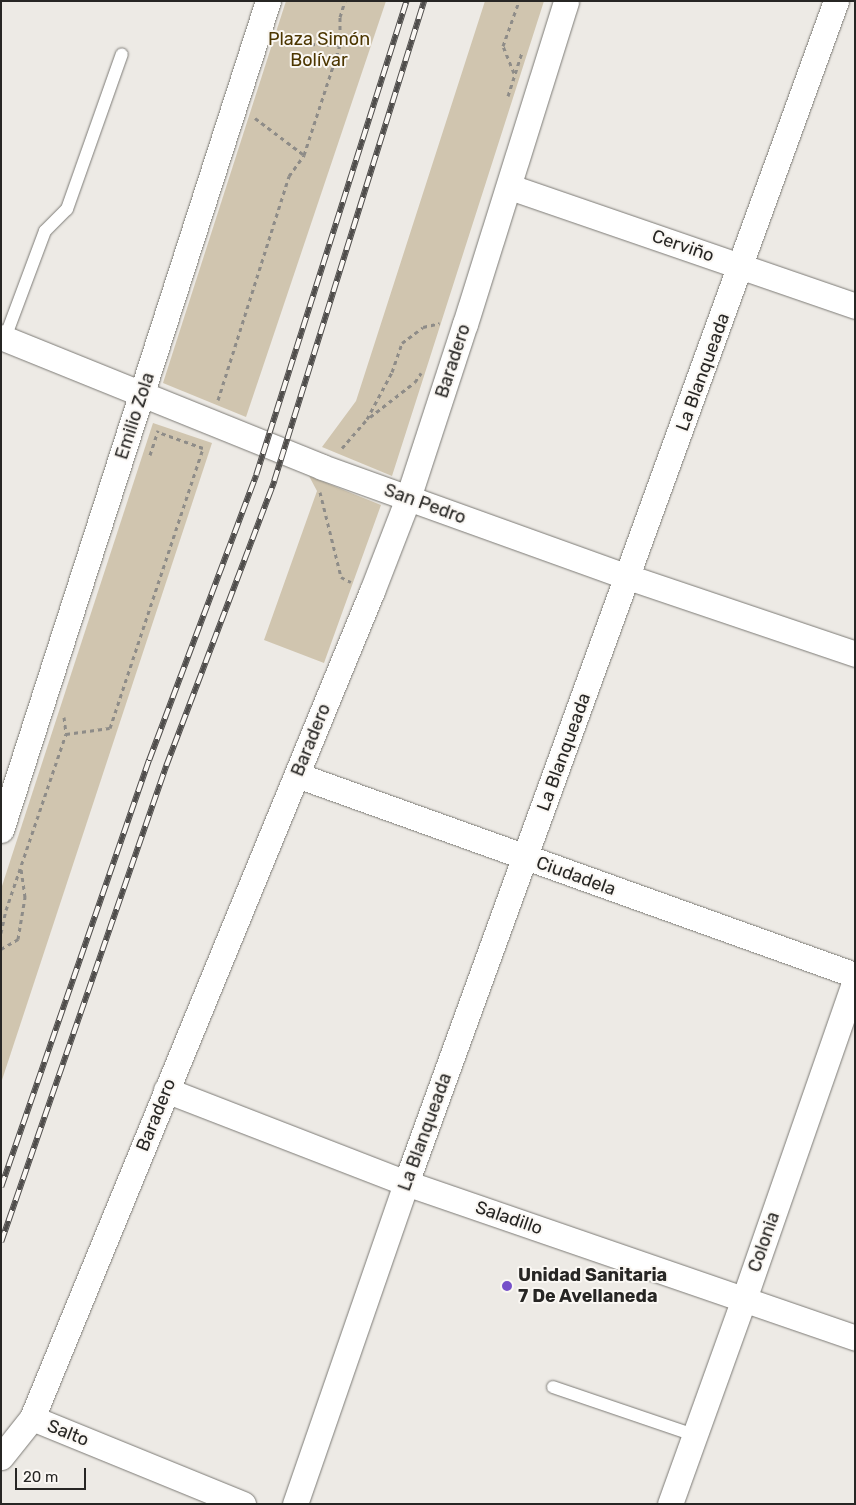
<!DOCTYPE html>
<meta charset="utf-8">
<style>
body{margin:0}
#map{position:relative;width:856px;height:1505px;overflow:hidden;background:#edeae5;font-family:Rubik,sans-serif}
div>[style]{position:absolute}
.green>*{inset:0;background:#d0c5af}
.path>*{height:3px;margin-top:-1.5px;transform-origin:0;background:repeating-linear-gradient(90deg,#8e8c88 0 4px,transparent 0 8px)}
.roads{filter:drop-shadow(0 0 1px #7c7a75) drop-shadow(0 0 1px #7c7a75)}
.service>*{height:12px;margin:-6px;padding:0 6px;transform-origin:6px;border-radius:6px;background:#fff}
.minor>*{height:25px;margin:-12.5px;padding:0 12.5px;transform-origin:12.5px;border-radius:12.5px;background:#fff}
.rail>*{height:5.5px;margin-top:-2.75px;transform-origin:0;background:repeating-linear-gradient(90deg,#faf7f3 0 11px,#4f4d4b 0 22px);box-sizing:border-box;border-block:1px solid #4f4d4b}
.dots>*{width:14px;height:14px;translate:-50% -50%;box-sizing:border-box;border:2px solid #faf7f3;border-radius:50%}
span{translate:-50% -50%;white-space:nowrap;text-align:center;line-height:1.15;-webkit-text-stroke:4px #faf7f3;paint-order:stroke}
.park-label{font-size:18px;color:#4c3600}
.street-label{font-size:18px;color:#272624}
.poi-label{font-size:18px;color:#272624;font-weight:700}
.left{translate:0 -50%;text-align:left}
.frame{position:absolute;inset:0;border:2px solid #272624;pointer-events:none}
.scale{position:absolute;left:15px;top:1468px;width:71px;height:22px;box-sizing:border-box;border:2px solid #272624;border-top:0;padding-left:6px;font-size:15px;line-height:18px;white-space:nowrap;color:#272624;-webkit-text-stroke:4px #faf7f3;paint-order:stroke}
</style>
<div id="map">
<div class="green">
<i style="clip-path:polygon(286px 1px,386px 1px,246px 417px,163px 383px)"></i>
<i style="clip-path:polygon(485px 1px,544px 1px,392px 476px,322px 447px,356px 401px)"></i>
<i style="clip-path:polygon(153px 423px,212px 443px,1px 1083px,1px 889px)"></i>
<i style="clip-path:polygon(309px 476px,381px 505px,324px 663px,264px 640px,317px 491px)"></i>
</div>
<div class="path">
<i style="left:279px;top:43px;width:61px;rotate:1.9deg"></i>
<i style="left:514px;top:73px;width:29px;rotate:-112deg"></i>
<i style="left:503px;top:46px;width:48px;rotate:-70.4deg"></i>
<i style="left:508px;top:96px;width:46px;rotate:-72.3deg"></i>
<i style="left:255px;top:118px;width:61px;rotate:37.1deg"></i>
<i style="left:218px;top:400px;width:235px;rotate:-72.4deg"></i>
<i style="left:289px;top:176px;width:26px;rotate:-54deg"></i>
<i style="left:304px;top:155px;width:116px;rotate:-71.9deg"></i>
<i style="left:340px;top:45px;width:28px;rotate:-90deg"></i>
<i style="left:340px;top:17px;width:17px;rotate:-73deg"></i>
<i style="left:370px;top:417px;width:57px;rotate:-37.9deg"></i>
<i style="left:415px;top:382px;width:11px;rotate:-56deg"></i>
<i style="left:342px;top:448px;width:38px;rotate:-49deg"></i>
<i style="left:367px;top:419px;width:53px;rotate:-62deg"></i>
<i style="left:392px;top:372px;width:31px;rotate:-71deg"></i>
<i style="left:402px;top:343px;width:26px;rotate:-37deg"></i>
<i style="left:423px;top:327px;width:17px;rotate:-13deg"></i>
<i style="left:150px;top:455px;width:26px;rotate:-72deg"></i>
<i style="left:320px;top:492px;width:88px;rotate:76.1deg"></i>
<i style="left:341px;top:577px;width:11px;rotate:27deg"></i>
<i style="left:64px;top:717px;width:17px;rotate:83deg"></i>
<i style="left:1px;top:933px;width:24px;rotate:-78deg"></i>
<i style="left:6px;top:910px;width:186px;rotate:-71.2deg"></i>
<i style="left:66px;top:734px;width:44px;rotate:-7.8deg"></i>
<i style="left:110px;top:728px;width:295px;rotate:-71.6deg"></i>
<i style="left:203px;top:448px;width:48px;rotate:-160.4deg"></i>
<i style="left:1px;top:949px;width:20px;rotate:-30deg"></i>
<i style="left:18px;top:939px;width:43px;rotate:-80.5deg"></i>
<i style="left:25px;top:897px;width:29px;rotate:-98deg"></i>
</div>
<div class="roads">
<div class="service">
<i style="left:5px;top:338px;width:114px;rotate:-69.5deg"></i>
<i style="left:45px;top:231px;width:31px;rotate:-45deg"></i>
<i style="left:67px;top:209px;width:164px;rotate:-70.5deg"></i>
<i style="left:553px;top:1387px;width:149px;rotate:18.8deg"></i>
</div>
<div class="minor">
<i style="left:510px;top:187px;width:365px;rotate:19deg"></i>
<i style="left:1px;top:337px;width:346px;rotate:22deg"></i>
<i style="left:322px;top:467px;width:325px;rotate:19.8deg"></i>
<i style="left:628px;top:577px;width:240px;rotate:18.7deg"></i>
<i style="left:297px;top:775px;width:593px;rotate:19.72deg"></i>
<i style="left:1px;top:830px;width:871px;rotate:-72.15deg"></i>
<i style="left:166px;top:1090px;width:257px;rotate:21.2deg"></i>
<i style="left:406px;top:1183px;width:475px;rotate:19deg"></i>
<i style="left:32px;top:1418px;width:228px;rotate:22.2deg"></i>
<i style="left:1px;top:1457px;width:50px;rotate:-51.5deg"></i>
<i style="left:32px;top:1418px;width:894px;rotate:-67.65deg"></i>
<i style="left:372px;top:591px;width:100px;rotate:-68.8deg"></i>
<i style="left:408px;top:498px;width:183px;rotate:-71.9deg"></i>
<i style="left:465px;top:324px;width:338px;rotate:-72.6deg"></i>
<i style="left:295px;top:1504px;width:340px;rotate:-70.9deg"></i>
<i style="left:406px;top:1183px;width:1258px;rotate:-70.01deg"></i>
<i style="left:670px;top:1504px;width:218px;rotate:-70.2deg"></i>
<i style="left:744px;top:1299px;width:338px;rotate:-70.8deg"></i>
</div>
</div>
<div class="rail">
<i style="left:1px;top:1187px;width:452px;rotate:-70.9deg"></i>
<i style="left:149px;top:760px;width:304px;rotate:-69.4deg"></i>
<i style="left:256px;top:475px;width:497px;rotate:-72.4deg"></i>
<i style="left:1px;top:1242px;width:504px;rotate:-70.88deg"></i>
<i style="left:166px;top:766px;width:305px;rotate:-69.2deg"></i>
<i style="left:274px;top:481px;width:503px;rotate:-72.65deg"></i>
</div>
<div class="dots">
<i style="left:507px;top:1286px;background:#7650c9"></i>
</div>
<div class="park-label">
<span style="left:319px;top:50px">Plaza Simón<br>Bolívar</span>
</div>
<div class="street-label">
<span style="left:683px;top:246px;rotate:19deg">Cerviño</span>
<span style="left:453px;top:361px;rotate:-72deg">Baradero</span>
<span style="left:703px;top:372px;rotate:-70deg">La Blanqueada</span>
<span style="left:135px;top:416px;rotate:-72deg">Emilio Zola</span>
<span style="left:425px;top:504px;rotate:20deg">San Pedro</span>
<span style="left:311px;top:740px;rotate:-68deg">Baradero</span>
<span style="left:564px;top:752px;rotate:-70deg">La Blanqueada</span>
<span style="left:576px;top:876px;rotate:20deg">Ciudadela</span>
<span style="left:156px;top:1115px;rotate:-68deg">Baradero</span>
<span style="left:425px;top:1132px;rotate:-70deg">La Blanqueada</span>
<span style="left:509px;top:1218px;rotate:19deg">Saladillo</span>
<span style="left:764px;top:1242px;rotate:-71deg">Colonia</span>
<span style="left:68px;top:1433px;rotate:22deg">Salto</span>
</div>
<div class="poi-label">
<span class="left" style="left:518px;top:1286px">Unidad Sanitaria<br>7 De Avellaneda</span>
</div>
<div class="frame"></div>
<div class="scale">20 m</div>
</div>
